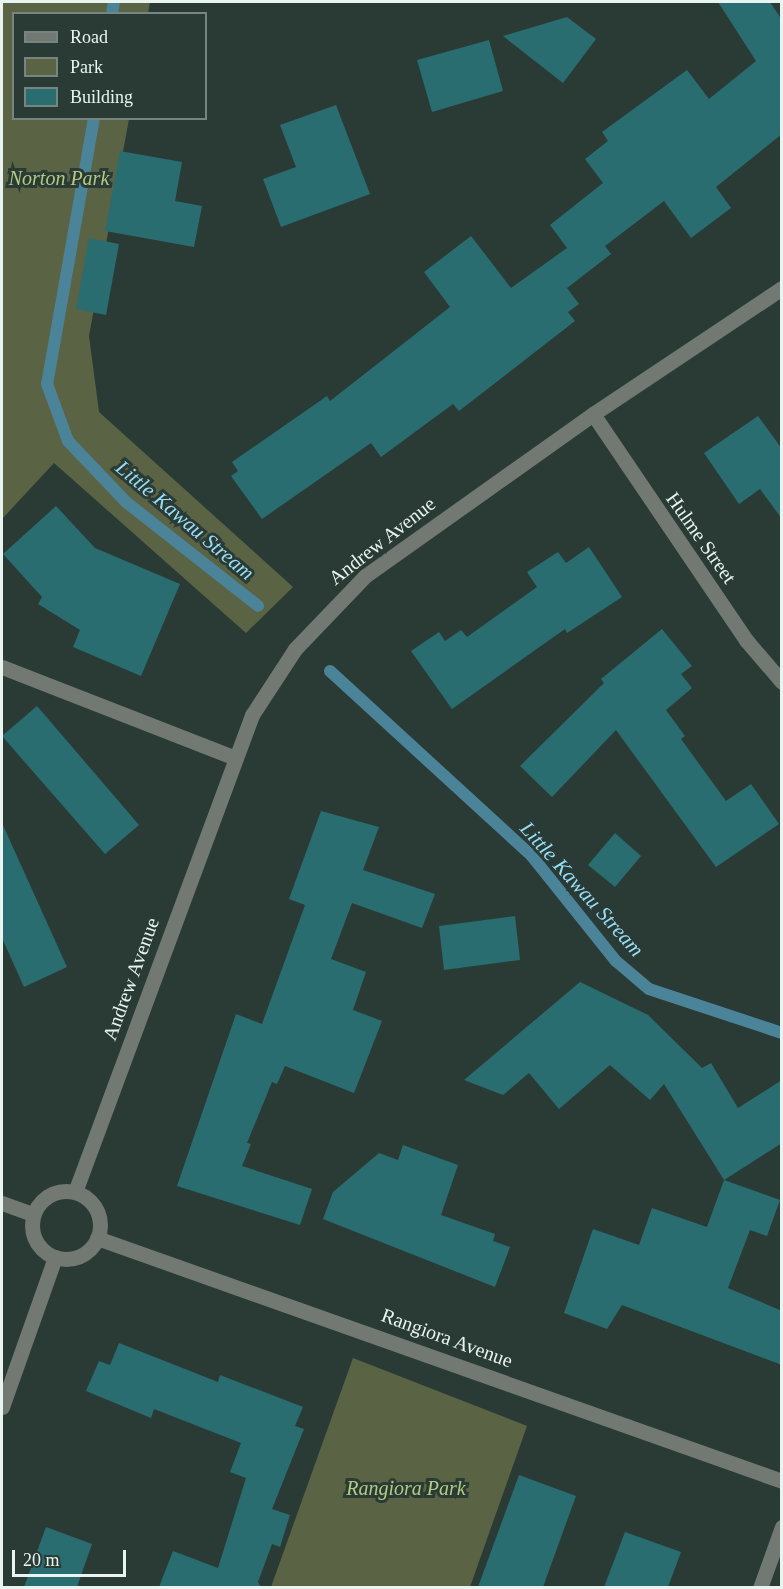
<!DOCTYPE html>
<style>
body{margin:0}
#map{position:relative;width:783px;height:1589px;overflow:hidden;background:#2a3b36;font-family:"Times New Roman",serif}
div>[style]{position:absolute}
.green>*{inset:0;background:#5a6444}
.stream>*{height:12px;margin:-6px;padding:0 6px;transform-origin:6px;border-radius:6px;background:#4b8399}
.building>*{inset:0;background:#296d71}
.service>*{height:15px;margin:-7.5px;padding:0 7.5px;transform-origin:7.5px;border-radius:7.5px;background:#727872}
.minor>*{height:15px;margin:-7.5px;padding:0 7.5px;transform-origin:7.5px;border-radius:7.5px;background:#727872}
.minor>.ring{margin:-7.5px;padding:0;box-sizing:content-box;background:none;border:15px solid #727872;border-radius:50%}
span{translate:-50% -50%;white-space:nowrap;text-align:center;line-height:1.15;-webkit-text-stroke:6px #2a3b36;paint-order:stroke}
.park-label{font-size:20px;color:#b5ca81;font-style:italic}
.street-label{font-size:20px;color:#e9f4f0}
.water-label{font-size:21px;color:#99def9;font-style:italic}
.frame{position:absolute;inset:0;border:3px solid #e9f4f0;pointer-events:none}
.legend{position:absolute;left:12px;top:12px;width:195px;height:108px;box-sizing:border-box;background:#2a3b36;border:2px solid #768580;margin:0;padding:8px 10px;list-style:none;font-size:18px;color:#e9f4f0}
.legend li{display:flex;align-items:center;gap:12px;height:30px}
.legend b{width:30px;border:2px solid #768580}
.scale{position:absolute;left:12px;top:1550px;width:114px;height:27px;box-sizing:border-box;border:3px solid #e9f4f0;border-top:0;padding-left:8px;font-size:18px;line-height:21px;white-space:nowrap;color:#e9f4f0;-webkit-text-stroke:4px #2a3b36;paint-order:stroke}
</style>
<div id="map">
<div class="green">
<i style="clip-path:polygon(2px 2px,150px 2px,148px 13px,14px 14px,14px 118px,129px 119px,89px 336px,99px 412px,293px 587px,246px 633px,54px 463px,2px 519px)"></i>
<i style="clip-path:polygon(353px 1358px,527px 1426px,470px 1587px,271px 1587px)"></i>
</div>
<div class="stream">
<i style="left:112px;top:14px;width:12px;rotate:-81deg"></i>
<i style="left:94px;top:118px;width:270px;rotate:100deg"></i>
<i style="left:47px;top:384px;width:61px;rotate:69.8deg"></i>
<i style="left:68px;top:441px;width:84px;rotate:46.4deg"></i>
<i style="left:126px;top:502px;width:168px;rotate:38.2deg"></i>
<i style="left:330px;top:671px;width:273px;rotate:42.5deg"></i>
<i style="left:531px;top:855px;width:136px;rotate:51.3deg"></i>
<i style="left:616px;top:961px;width:43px;rotate:40.3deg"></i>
<i style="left:649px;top:989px;width:140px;rotate:18.3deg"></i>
</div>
<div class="building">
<i style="clip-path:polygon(718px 2px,770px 2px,782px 20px,782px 134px,716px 187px,731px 208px,691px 238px,664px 201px,605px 246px,611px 254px,567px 288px,579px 304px,568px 312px,575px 321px,459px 411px,453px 404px,381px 457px,371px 443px,262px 519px,231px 476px,238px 471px,232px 462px,327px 396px,330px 401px,450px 307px,424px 272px,471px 236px,511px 288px,567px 248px,550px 225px,603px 183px,585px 159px,608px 141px,602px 132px,687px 70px,709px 99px,756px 61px)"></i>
<i style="clip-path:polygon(567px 17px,596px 39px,563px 83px,503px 36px)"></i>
<i style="clip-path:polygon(489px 40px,503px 91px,432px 112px,417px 60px)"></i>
<i style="clip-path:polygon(336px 105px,370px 194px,281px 227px,263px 179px,296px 167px,280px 125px)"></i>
<i style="clip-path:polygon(120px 151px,182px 162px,175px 201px,202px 206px,194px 247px,105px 231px)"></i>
<i style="clip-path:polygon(89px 238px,119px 244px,106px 315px,76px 309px)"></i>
<i style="clip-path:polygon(758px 416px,782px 449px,782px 519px,760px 489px,739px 504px,704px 453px)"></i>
<i style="clip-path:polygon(56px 506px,95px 548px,180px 584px,141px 676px,73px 647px,80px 630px,38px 604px,42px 597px,3px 554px)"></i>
<i style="clip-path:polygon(589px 547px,622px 597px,567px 633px,565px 629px,452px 709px,411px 651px,439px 632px,445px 641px,461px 630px,467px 637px,537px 587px,527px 572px,558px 552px,566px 563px)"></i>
<i style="clip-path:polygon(662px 629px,692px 666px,681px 674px,692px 688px,666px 710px,685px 736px,681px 739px,726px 801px,751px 784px,779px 824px,716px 867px,616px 730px,552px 797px,520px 766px,604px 683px,601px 679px)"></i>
<i style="clip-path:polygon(37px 706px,139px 825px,105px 854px,2px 736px)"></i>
<i style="clip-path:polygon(321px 811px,379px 827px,363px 870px,435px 894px,422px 928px,352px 903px,331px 959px,366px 972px,353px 1010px,382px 1021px,354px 1093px,285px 1066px,277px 1084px,272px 1082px,247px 1143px,251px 1144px,242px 1166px,312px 1189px,300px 1225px,177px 1186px,236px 1014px,262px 1024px,305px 905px,289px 899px)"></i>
<i style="clip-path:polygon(2px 823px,67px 967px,24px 987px,2px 938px)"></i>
<i style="clip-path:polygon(615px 833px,641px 856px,615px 887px,588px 865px)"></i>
<i style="clip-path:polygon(515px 916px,520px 960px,444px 970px,439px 926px)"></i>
<i style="clip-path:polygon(580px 982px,648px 1015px,702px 1068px,711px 1063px,738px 1108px,782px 1080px,782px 1143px,724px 1180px,664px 1084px,650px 1100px,610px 1065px,559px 1109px,529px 1073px,503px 1095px,464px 1080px)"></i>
<i style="clip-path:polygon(403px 1145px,458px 1165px,441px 1215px,495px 1234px,493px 1241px,510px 1247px,495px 1287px,323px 1219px,333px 1192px,379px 1153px,398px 1160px)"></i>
<i style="clip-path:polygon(724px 1180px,780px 1200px,767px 1236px,750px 1230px,728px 1288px,782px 1311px,782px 1365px,622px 1305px,607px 1329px,564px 1313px,593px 1229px,639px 1245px,652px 1208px,707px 1227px)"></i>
<i style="clip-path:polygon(119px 1343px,218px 1382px,220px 1375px,303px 1407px,295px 1426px,304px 1429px,272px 1509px,290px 1515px,280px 1547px,272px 1544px,258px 1582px,261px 1587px,159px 1587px,173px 1551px,218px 1568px,246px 1478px,230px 1472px,241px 1443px,154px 1409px,151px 1418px,86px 1391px,99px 1361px,110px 1365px)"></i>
<i style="clip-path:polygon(519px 1475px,576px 1496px,543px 1587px,478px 1587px)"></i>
<i style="clip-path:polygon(46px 1527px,92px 1544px,77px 1587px,24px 1587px)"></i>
<i style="clip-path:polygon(625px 1532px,681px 1552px,668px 1587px,604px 1587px)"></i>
</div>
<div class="service">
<i style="left:2px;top:667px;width:250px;rotate:21.3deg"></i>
</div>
<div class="minor">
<i style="left:593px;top:414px;width:273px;rotate:55.9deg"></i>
<i style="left:746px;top:640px;width:55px;rotate:49.4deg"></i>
<i class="ring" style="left:32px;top:1191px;width:53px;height:53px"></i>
<i style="left:75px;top:1192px;width:509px;rotate:-69.64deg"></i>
<i style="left:252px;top:715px;width:79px;rotate:-56.9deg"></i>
<i style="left:295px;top:649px;width:101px;rotate:-46.2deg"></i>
<i style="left:365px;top:576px;width:280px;rotate:-35.4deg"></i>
<i style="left:593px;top:414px;width:227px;rotate:-33.7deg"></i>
<i style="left:2px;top:1203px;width:33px;rotate:20deg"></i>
<i style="left:97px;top:1238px;width:727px;rotate:19.53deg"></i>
<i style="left:2px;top:1407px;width:159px;rotate:-70.5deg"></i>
<i style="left:760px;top:1588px;width:65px;rotate:-70.2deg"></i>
</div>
<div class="park-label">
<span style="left:59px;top:178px">Norton Park</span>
<span style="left:406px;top:1488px">Rangiora Park</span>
</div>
<div class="street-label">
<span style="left:701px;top:538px;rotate:55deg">Hulme Street</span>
<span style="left:382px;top:541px;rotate:-38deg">Andrew Avenue</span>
<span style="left:131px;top:979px;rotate:-70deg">Andrew Avenue</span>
<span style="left:447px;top:1338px;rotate:20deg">Rangiora Avenue</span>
</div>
<div class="water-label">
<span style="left:185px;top:520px;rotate:40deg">Little Kawau Stream</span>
<span style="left:582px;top:889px;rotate:48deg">Little Kawau Stream</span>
</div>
<div class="frame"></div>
<ul class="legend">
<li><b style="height:8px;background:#727872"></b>Road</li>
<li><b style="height:16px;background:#5a6444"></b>Park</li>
<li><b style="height:16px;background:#296d71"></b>Building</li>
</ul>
<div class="scale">20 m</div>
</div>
